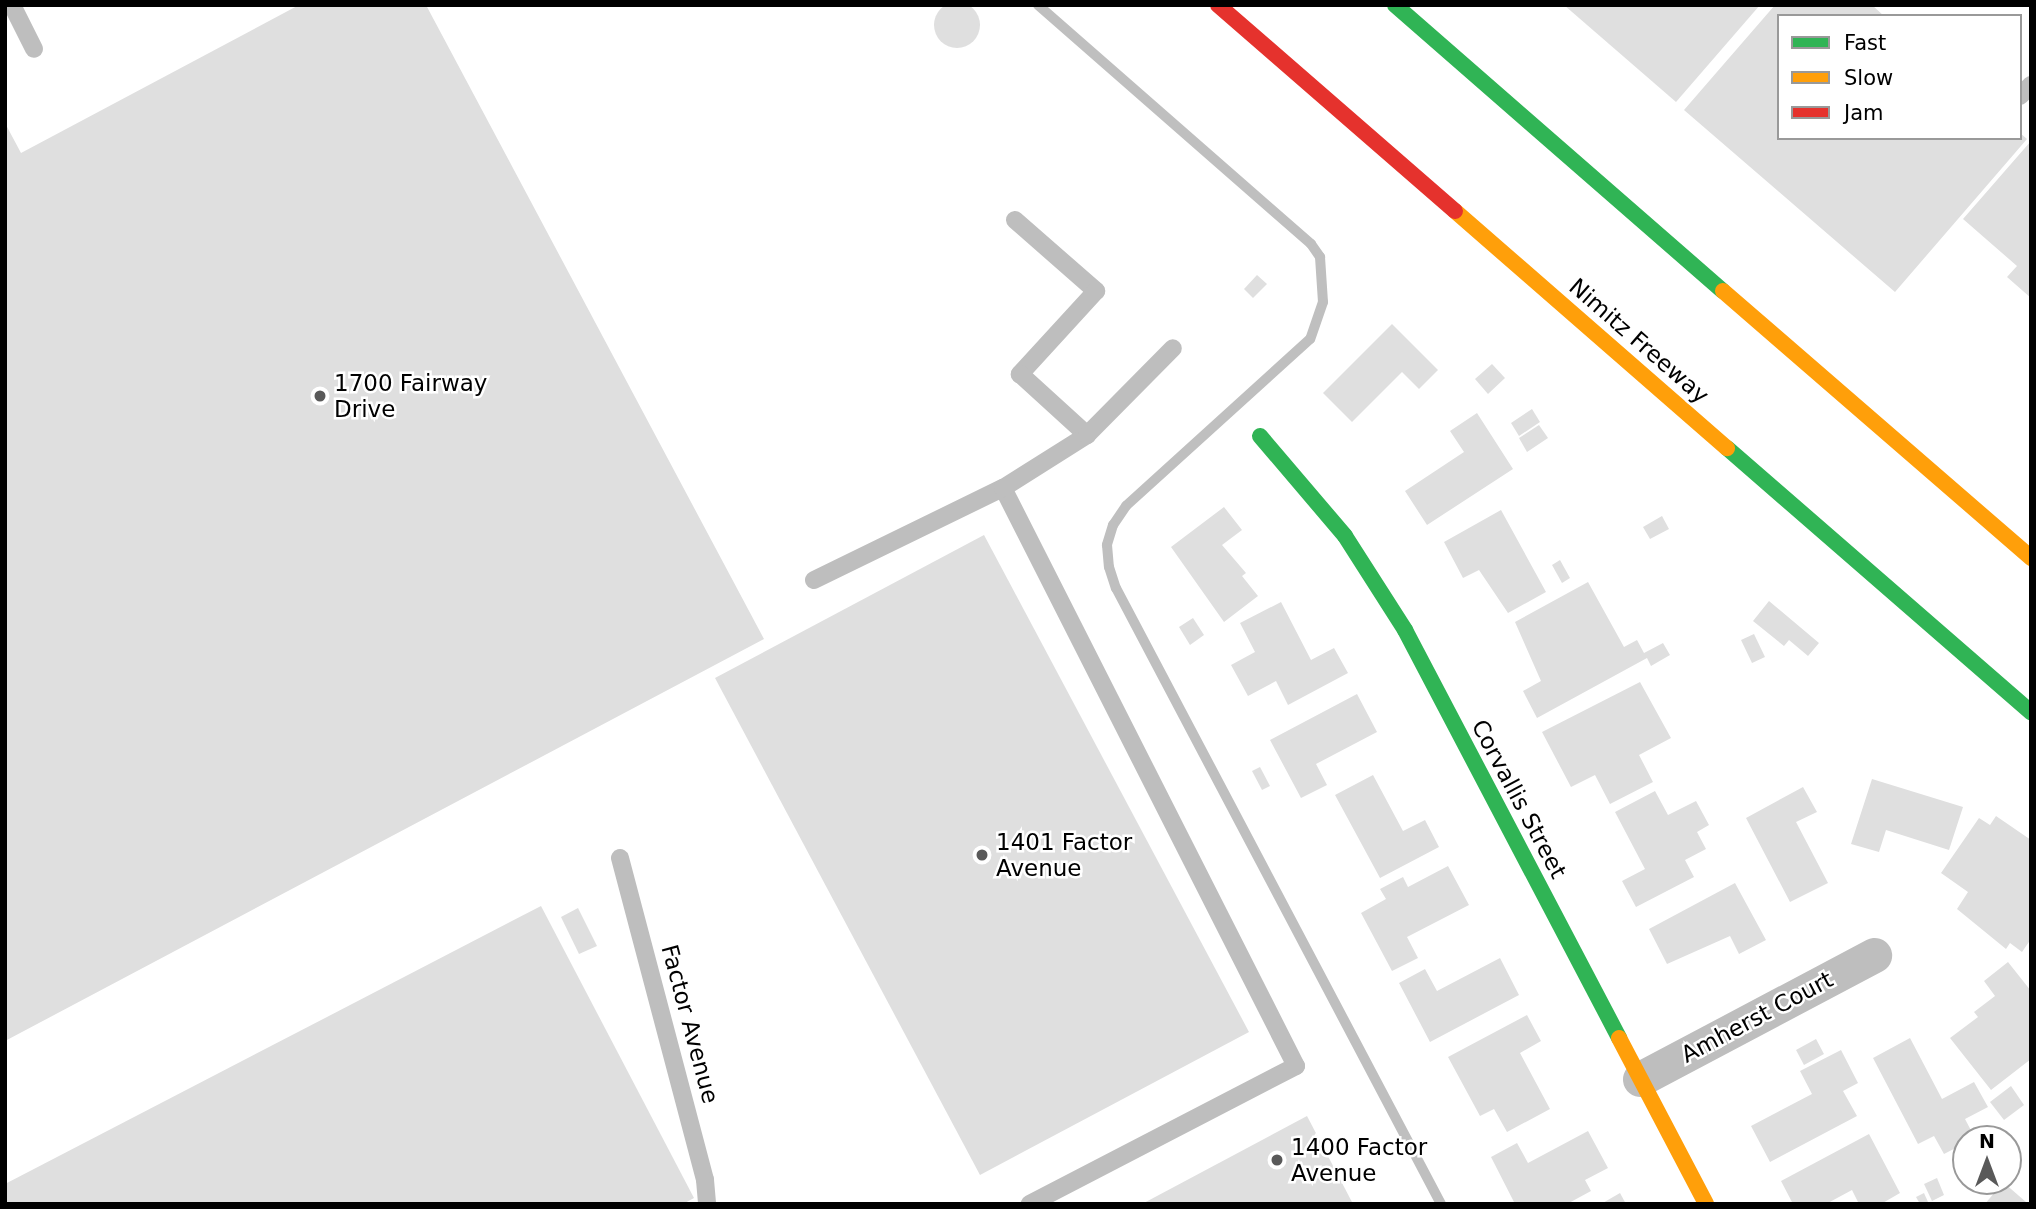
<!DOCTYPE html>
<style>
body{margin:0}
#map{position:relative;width:2036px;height:1209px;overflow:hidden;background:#fff;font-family:"DejaVu Sans",sans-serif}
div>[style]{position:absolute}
.stream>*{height:10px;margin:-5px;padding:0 5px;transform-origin:5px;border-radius:5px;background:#bfbfbf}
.building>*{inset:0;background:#dfdfdf}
.round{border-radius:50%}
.lane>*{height:18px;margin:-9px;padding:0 9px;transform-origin:9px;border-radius:9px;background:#bebebe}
.street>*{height:35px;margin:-17.5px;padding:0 17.5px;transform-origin:17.5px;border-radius:17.5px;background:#bebebe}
.fast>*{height:16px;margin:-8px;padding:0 8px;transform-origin:8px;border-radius:8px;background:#30b455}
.slow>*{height:16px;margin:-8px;padding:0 8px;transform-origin:8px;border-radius:8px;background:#ff9f0a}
.jam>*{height:16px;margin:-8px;padding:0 8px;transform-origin:8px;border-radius:8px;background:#e5322d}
.dots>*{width:19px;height:19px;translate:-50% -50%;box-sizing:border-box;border:4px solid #fff;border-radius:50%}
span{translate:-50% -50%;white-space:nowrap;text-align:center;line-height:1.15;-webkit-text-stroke:5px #fff;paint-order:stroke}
.street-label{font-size:23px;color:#000}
.poi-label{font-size:23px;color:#000}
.left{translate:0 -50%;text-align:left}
.frame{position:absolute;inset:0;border:7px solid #000;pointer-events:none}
.legend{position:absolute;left:1777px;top:14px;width:245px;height:126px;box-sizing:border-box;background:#fff;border:2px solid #999;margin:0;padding:9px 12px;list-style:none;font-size:21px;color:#000}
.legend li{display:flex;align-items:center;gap:14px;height:35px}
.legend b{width:35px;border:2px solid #999}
.north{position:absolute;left:1952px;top:1125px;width:70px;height:70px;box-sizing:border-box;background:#fff;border:2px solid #999;border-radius:50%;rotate:0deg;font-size:19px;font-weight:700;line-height:28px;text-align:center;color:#000}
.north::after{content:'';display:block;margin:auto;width:24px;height:32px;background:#595959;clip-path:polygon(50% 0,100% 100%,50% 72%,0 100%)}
</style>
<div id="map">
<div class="stream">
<i style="left:1038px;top:5px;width:363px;rotate:41.2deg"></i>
<i style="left:1311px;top:244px;width:16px;rotate:55deg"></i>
<i style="left:1320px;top:257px;width:45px;rotate:86.2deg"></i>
<i style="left:1323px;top:302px;width:39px;rotate:109deg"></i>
<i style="left:1310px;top:339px;width:248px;rotate:137.8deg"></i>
<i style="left:1126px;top:506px;width:23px;rotate:124deg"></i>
<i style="left:1113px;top:525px;width:21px;rotate:107deg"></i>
<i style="left:1107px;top:545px;width:22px;rotate:85deg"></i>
<i style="left:1109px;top:567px;width:22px;rotate:72deg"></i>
<i style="left:1116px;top:588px;width:696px;rotate:62.18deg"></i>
</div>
<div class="building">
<i class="round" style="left:934px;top:2px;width:46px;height:46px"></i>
<i style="clip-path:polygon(299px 5px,426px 5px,764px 639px,5px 1041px,5px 123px,21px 153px)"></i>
<i style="clip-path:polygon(1564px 5px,1760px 5px,1676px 102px)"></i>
<i style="clip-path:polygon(1775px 5px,1872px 5px,1884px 16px,1779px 16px,1779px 138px,2020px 138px,2020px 133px,2027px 139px,1895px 292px,1684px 110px)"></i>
<i style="clip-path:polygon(2031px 141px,2031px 298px,2007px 277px,2017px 266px,1963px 219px)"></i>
<i style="clip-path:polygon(1257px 275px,1267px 284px,1253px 298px,1244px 289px)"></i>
<i style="clip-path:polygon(1392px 324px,1438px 370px,1419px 389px,1402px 372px,1352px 422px,1323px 393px)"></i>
<i style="clip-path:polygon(1492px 364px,1505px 378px,1488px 394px,1475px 379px)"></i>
<i style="clip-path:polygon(1532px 409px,1540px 422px,1519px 436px,1511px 423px)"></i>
<i style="clip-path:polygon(1477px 413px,1513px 469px,1427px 525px,1405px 491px,1464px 452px,1450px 431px)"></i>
<i style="clip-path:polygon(1539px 425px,1548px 438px,1527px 452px,1519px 438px)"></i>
<i style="clip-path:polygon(1224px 507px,1242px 530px,1222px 545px,1246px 573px,1242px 576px,1258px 596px,1224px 622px,1171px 547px)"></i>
<i style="clip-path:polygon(1501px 510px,1546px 592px,1508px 613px,1479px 570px,1463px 578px,1444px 542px)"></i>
<i style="clip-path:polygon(1662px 516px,1669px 529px,1650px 539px,1643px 527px)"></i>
<i style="clip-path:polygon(984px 535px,1249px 1032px,980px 1175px,715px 678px)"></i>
<i style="clip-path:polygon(1560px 560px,1570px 578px,1562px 583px,1552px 565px)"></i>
<i style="clip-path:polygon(1588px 582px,1624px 647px,1637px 640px,1644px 653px,1663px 643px,1670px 655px,1651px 666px,1647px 658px,1537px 718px,1523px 691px,1541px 681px,1515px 622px)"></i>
<i style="clip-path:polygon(1769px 601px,1819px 643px,1808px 656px,1789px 640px,1784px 646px,1753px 621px)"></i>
<i style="clip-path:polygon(1281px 602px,1311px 660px,1334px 648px,1348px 673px,1288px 705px,1276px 681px,1248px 696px,1231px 665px,1255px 652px,1240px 623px)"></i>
<i style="clip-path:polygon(1193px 618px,1204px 635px,1190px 645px,1179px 627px)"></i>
<i style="clip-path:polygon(1754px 634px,1765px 657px,1752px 663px,1741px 640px)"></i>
<i style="clip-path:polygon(1640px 682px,1671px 738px,1639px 755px,1653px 782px,1610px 804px,1595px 775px,1571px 787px,1542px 732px)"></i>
<i style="clip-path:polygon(1357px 694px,1377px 732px,1316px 764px,1327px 785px,1301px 798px,1270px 740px)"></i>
<i style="clip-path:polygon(1260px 767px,1270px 786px,1262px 790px,1252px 771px)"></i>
<i style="clip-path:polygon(1373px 775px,1403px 831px,1425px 820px,1439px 847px,1380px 878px,1335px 795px)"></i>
<i style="clip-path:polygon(1872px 779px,1963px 807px,1949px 850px,1886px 830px,1879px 852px,1851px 844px)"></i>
<i style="clip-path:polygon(1803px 787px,1817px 812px,1796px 822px,1828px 883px,1790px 902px,1746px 818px)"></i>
<i style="clip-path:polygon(1655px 791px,1668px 815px,1696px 801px,1709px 825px,1697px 832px,1706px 849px,1685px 860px,1694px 877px,1636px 907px,1622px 881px,1645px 869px,1615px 812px)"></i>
<i style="clip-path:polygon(1996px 816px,2031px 840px,2031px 939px,2022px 952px,2010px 943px,2006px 949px,1957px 909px,1968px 892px,1941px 873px,1979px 818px,1990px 825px)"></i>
<i style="clip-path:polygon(1448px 866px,1469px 905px,1407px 937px,1418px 958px,1392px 971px,1361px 913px,1386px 899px,1380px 889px,1403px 877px,1408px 887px)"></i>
<i style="clip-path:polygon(1735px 883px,1766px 940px,1739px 954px,1730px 936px,1667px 964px,1649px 929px)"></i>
<i style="clip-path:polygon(541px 906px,694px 1198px,683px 1204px,5px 1204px,5px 1184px)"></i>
<i style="clip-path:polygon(578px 908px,597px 946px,579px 954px,561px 917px)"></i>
<i style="clip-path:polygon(1500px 958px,1519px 995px,1430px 1042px,1399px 983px,1425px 969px,1437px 991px)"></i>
<i style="clip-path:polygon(2008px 962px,2031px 991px,2031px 1059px,1991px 1090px,1950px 1038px,1978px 1017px,1974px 1012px,1995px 996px,1984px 981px)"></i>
<i style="clip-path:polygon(1527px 1015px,1541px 1041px,1520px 1053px,1550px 1109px,1507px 1132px,1494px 1109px,1480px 1116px,1448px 1057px)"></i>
<i style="clip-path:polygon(1910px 1038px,1942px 1099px,1974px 1082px,1988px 1107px,1965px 1119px,1975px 1138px,1944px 1154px,1934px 1136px,1918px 1144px,1873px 1058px)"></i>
<i style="clip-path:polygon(1816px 1039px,1824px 1054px,1804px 1065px,1796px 1050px)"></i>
<i style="clip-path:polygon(1841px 1050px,1858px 1083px,1843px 1091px,1857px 1116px,1770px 1162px,1751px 1126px,1812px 1094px,1800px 1071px)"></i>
<i style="clip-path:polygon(2011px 1086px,2024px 1105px,2004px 1120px,1990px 1102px)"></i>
<i style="clip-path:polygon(1307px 1116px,1353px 1204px,1142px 1204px)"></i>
<i style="clip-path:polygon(1588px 1131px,1608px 1168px,1585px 1180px,1591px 1191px,1567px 1204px,1515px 1204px,1491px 1157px,1517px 1143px,1528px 1163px)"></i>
<i style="clip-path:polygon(1869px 1134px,1900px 1193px,1881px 1204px,1859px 1204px,1852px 1190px,1826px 1204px,1793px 1204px,1781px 1181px)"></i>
<i style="clip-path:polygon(1937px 1178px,1944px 1195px,1932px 1201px,1924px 1184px)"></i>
<i style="clip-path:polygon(2003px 1182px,2026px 1202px,2024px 1204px,1985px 1204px)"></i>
<i style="clip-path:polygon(1620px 1193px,1626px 1204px,1601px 1204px)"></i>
<i style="clip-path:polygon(1924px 1193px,1928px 1202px,1920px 1204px,1916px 1197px)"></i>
</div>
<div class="lane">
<i style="left:12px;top:5px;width:49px;rotate:63.4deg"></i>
<i style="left:2020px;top:96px;width:16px;rotate:-45deg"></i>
<i style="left:1015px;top:220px;width:108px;rotate:41.2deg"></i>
<i style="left:1096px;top:291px;width:113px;rotate:132.5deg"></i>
<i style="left:1020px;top:374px;width:91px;rotate:42.3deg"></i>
<i style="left:1003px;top:488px;width:648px;rotate:63.12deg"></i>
<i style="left:1296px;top:1066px;width:300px;rotate:152.6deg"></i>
<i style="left:814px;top:580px;width:210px;rotate:-26deg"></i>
<i style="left:1003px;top:488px;width:99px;rotate:-32.2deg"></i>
<i style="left:1087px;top:435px;width:122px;rotate:-45.3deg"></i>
<i style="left:620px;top:858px;width:333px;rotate:75.2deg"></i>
<i style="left:705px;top:1180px;width:24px;rotate:85deg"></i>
</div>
<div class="street">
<i style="left:1640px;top:1079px;width:265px;rotate:-27.9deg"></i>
</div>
<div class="fast">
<i style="left:1395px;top:5px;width:435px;rotate:41.1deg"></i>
<i style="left:1260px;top:436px;width:131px;rotate:49.6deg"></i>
<i style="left:1345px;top:536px;width:112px;rotate:57.4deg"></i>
<i style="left:1405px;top:630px;width:461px;rotate:62.3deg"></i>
<i style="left:1727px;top:448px;width:403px;rotate:41deg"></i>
</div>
<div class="slow">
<i style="left:1455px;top:211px;width:361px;rotate:41.1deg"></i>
<i style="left:1723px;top:291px;width:408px;rotate:40.9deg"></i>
<i style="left:1619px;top:1038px;width:187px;rotate:62.3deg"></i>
</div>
<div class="jam">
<i style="left:1218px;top:5px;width:314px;rotate:41deg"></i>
</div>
<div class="dots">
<i style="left:320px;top:396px;background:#595959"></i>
<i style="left:982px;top:855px;background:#595959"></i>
<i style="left:1277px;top:1160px;background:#595959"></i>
</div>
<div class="street-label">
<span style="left:1639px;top:341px;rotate:41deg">Nimitz Freeway</span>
<span style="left:1519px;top:799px;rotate:62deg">Corvallis Street</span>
<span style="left:1757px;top:1017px;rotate:-28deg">Amherst Court</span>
<span style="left:690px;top:1024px;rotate:75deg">Factor Avenue</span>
</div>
<div class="poi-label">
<span class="left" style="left:334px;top:396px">1700 Fairway<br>Drive</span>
<span class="left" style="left:996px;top:855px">1401 Factor<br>Avenue</span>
<span class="left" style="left:1291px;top:1160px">1400 Factor<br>Avenue</span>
</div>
<div class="frame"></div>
<ul class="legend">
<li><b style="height:9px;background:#30b455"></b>Fast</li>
<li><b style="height:9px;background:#ff9f0a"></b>Slow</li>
<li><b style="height:9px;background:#e5322d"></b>Jam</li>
</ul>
<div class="north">N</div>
</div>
